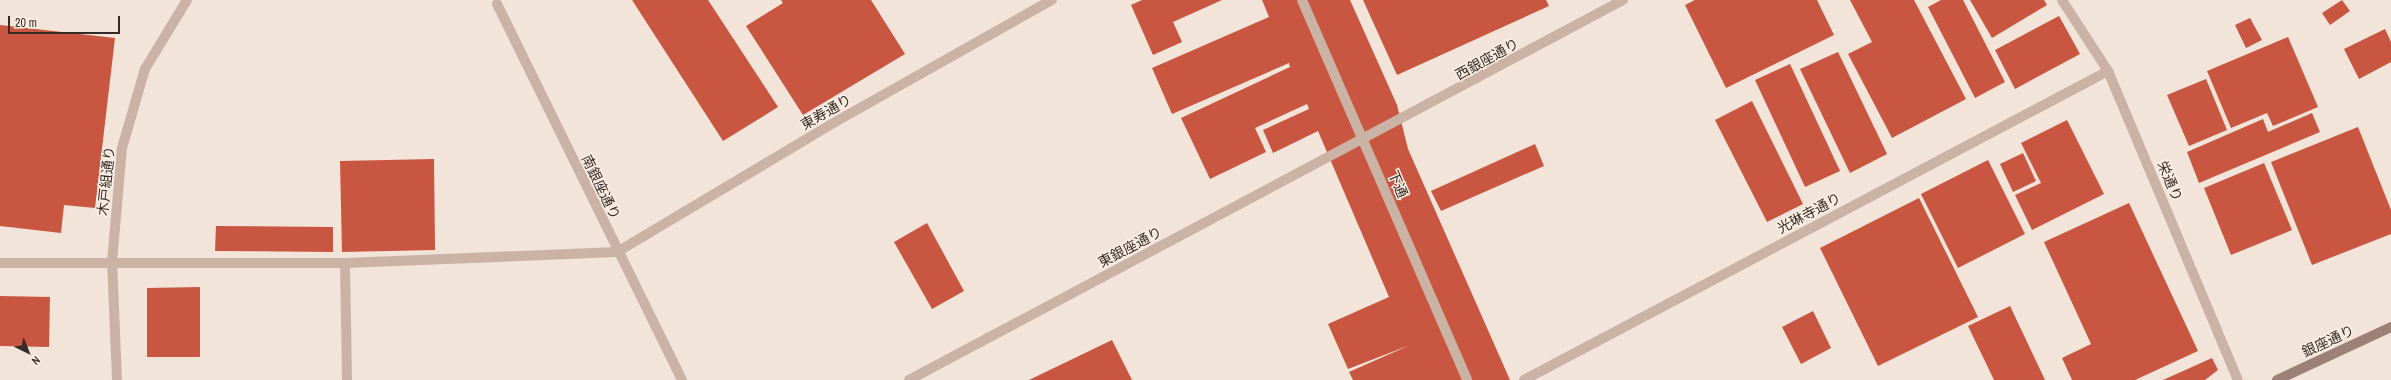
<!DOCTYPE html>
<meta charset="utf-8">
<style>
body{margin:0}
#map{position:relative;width:2391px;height:380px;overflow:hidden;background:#f2e4d9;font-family:"Archivo Narrow","Noto Sans JP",sans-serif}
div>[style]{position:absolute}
.building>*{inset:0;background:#c95640}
.street>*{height:10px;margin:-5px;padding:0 5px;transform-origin:5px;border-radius:5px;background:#cab3a5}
.secondary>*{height:10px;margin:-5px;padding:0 5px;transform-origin:5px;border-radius:5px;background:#9e8176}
span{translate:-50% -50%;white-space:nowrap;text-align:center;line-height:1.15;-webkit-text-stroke:3px #faefe5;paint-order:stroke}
.street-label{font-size:14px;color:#362a26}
.north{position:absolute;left:8px;top:332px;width:40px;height:40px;-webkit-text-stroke:3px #faefe5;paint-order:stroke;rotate:137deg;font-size:11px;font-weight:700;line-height:16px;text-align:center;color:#362a26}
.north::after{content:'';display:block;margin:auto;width:14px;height:18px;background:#362a26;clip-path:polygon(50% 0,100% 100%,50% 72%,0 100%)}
.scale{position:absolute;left:8px;top:16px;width:112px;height:18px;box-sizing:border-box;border:2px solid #362a26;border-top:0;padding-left:5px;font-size:12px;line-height:14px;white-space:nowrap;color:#362a26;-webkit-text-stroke:3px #faefe5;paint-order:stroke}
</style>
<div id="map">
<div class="building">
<i style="clip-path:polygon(632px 0,708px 0,778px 107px,723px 141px)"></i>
<i style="clip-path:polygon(781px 0,871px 0,905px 54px,803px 115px,746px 26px,783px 3px)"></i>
<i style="clip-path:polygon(1142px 0,1222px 0,1173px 22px,1182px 42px,1153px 55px,1131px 5px)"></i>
<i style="clip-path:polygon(1262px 0,1350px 0,1397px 105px,1408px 149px,1510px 380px,1353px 380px,1349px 372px,1410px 345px,1348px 369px,1328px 324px,1389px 297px,1318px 131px,1273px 153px,1263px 130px,1309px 109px,1307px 104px,1255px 128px,1266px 152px,1210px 179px,1181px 118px,1290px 67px,1289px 63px,1172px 114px,1152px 68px,1269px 17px)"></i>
<i style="clip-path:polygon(1363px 0,1546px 0,1549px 6px,1397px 75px)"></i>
<i style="clip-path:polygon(1695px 0,1817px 0,1834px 35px,1726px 88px,1685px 5px)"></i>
<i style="clip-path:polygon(1850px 0,1914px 0,1966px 99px,1892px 138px,1848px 54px,1872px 42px)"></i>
<i style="clip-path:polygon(1941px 0,1963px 0,2005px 82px,1975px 98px,1928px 7px)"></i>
<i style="clip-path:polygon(1970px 0,2044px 0,2047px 5px,1992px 38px)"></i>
<i style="clip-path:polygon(2342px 0,2350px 11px,2330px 25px,2322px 13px)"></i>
<i style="clip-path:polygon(2059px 16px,2080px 54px,2015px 89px,1995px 50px)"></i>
<i style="clip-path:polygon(2250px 18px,2262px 40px,2246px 48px,2235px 25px)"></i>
<i style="clip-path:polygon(0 25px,115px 38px,95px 208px,64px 205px,61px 233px,0 226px)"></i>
<i style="clip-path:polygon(2385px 29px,2391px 42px,2391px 62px,2359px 79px,2344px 49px)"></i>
<i style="clip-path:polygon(2288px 37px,2318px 107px,2273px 126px,2267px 113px,2231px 128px,2207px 71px)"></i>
<i style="clip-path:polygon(1838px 52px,1887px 154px,1850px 173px,1800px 69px)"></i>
<i style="clip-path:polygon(1790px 64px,1840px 171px,1805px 187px,1755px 80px)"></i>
<i style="clip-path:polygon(2206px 79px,2227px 130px,2189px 146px,2167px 95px)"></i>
<i style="clip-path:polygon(1752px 101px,1803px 204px,1767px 222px,1715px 120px)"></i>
<i style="clip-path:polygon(2312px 113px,2320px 132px,2199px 183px,2187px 152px,2263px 119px,2268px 132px)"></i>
<i style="clip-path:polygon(2067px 120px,2104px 194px,2032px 230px,2015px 195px,2041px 183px,2021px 143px)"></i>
<i style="clip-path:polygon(2358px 127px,2391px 210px,2391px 234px,2312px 265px,2271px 162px)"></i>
<i style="clip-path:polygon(1535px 144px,1544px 166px,1441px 211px,1431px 191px)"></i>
<i style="clip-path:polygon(2023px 153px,2036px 181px,2013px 192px,2000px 164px)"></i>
<i style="clip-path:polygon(434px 159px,435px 250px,342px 252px,340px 161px)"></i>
<i style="clip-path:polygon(1988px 160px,2025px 234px,1958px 268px,1921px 194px)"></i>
<i style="clip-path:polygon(2264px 163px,2292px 230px,2231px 255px,2204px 188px)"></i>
<i style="clip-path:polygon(1919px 198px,1978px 317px,1878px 366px,1820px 248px)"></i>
<i style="clip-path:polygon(2129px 203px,2198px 351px,2135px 380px,2072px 380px,2062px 358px,2091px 344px,2044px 242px)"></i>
<i style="clip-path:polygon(927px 223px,964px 291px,932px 309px,894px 242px)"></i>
<i style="clip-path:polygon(216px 226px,333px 227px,333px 252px,215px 251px)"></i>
<i style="clip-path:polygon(200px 287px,200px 357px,147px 357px,147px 288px)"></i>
<i style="clip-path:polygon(0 296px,50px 297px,49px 347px,0 346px)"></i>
<i style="clip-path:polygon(2010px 306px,2045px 380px,1994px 380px,1968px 326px)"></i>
<i style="clip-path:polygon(1813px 311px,1831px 348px,1801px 364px,1782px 327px)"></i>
<i style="clip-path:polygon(1112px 340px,1132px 380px,1029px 380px)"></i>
<i style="clip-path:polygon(2212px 358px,2218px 370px,2205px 380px,2163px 380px)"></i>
</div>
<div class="street">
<i style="left:1302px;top:0;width:414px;rotate:66.5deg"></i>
<i style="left:2062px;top:0;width:85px;rotate:57.1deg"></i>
<i style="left:2108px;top:71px;width:335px;rotate:67.2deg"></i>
<i style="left:497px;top:4px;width:419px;rotate:63.8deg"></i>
<i style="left:0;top:263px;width:345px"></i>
<i style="left:345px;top:263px;width:272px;rotate:-2.3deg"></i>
<i style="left:617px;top:252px;width:246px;rotate:-30.8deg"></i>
<i style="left:828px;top:126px;width:257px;rotate:-29.4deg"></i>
<i style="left:345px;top:263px;width:117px;rotate:89deg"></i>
<i style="left:117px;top:380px;width:118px;rotate:-92.4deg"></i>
<i style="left:112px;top:262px;width:114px;rotate:-85deg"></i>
<i style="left:122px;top:148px;width:82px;rotate:-73.8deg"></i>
<i style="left:145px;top:69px;width:81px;rotate:-58.7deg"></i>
<i style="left:909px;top:380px;width:809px;rotate:-28.02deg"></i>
<i style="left:1524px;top:380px;width:661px;rotate:-27.88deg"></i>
</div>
<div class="secondary">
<i style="left:2277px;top:380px;width:126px;rotate:-24.9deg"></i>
</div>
<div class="street-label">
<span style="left:1487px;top:59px;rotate:-29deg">西銀座通り</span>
<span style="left:826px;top:112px;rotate:-30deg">東寿通り</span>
<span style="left:106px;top:181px;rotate:-84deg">木戸組通り</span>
<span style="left:2170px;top:181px;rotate:67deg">栄通り</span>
<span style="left:1398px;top:184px;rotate:67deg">下通</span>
<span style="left:601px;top:187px;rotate:64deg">南銀座通り</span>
<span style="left:1809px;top:213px;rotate:-28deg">光琳寺通り</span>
<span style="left:1130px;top:247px;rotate:-28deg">東銀座通り</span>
<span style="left:2328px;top:341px;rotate:-25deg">銀座通り</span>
</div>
<div class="north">N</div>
<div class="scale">20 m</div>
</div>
